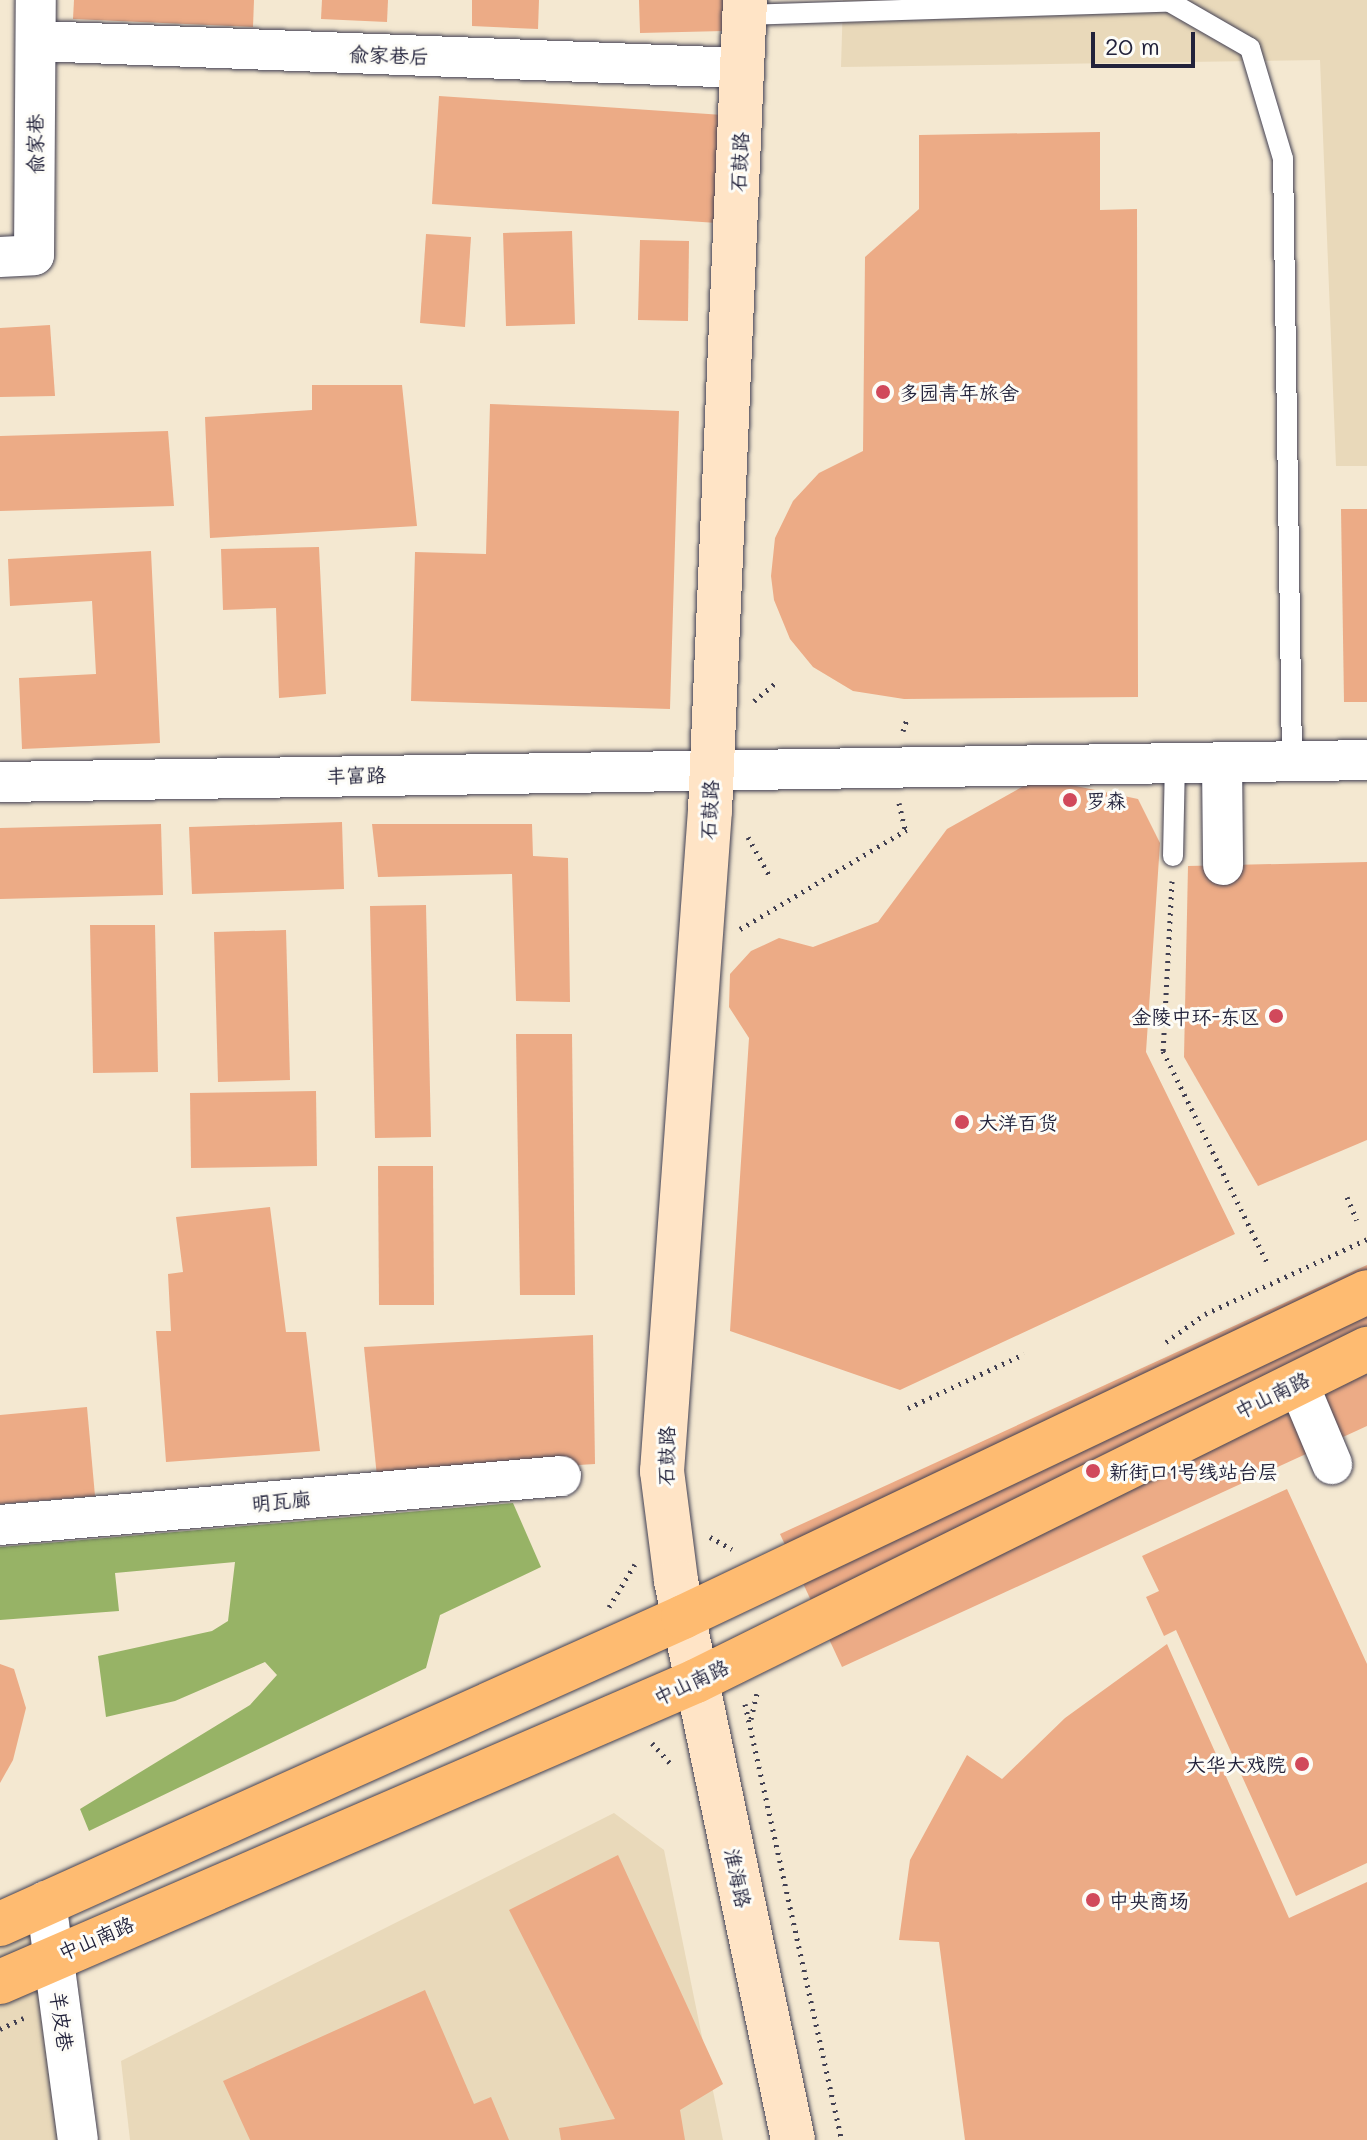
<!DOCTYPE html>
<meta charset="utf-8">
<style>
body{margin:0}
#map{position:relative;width:1367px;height:2140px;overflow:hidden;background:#f4e8d1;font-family:Mali,"LXGW WenKai TC",sans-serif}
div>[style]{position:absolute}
.built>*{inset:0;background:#e9d9ba}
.forest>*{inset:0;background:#97b366}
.building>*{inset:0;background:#ecab86}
.path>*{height:5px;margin-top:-2.5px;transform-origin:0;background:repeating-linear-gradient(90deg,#424052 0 2px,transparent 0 8px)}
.roads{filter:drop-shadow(0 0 2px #424052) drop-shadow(0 0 2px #424052)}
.lane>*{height:20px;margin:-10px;padding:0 10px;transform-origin:10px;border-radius:10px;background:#fff}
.street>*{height:40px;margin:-20px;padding:0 20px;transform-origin:20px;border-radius:20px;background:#fff}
.secondary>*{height:44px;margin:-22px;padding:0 22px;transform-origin:22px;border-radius:22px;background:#ffe4c6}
.primary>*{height:44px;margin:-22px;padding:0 22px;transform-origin:22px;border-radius:22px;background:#febb71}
.dots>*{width:22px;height:22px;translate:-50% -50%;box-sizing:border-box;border:4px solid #fdfcf7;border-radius:50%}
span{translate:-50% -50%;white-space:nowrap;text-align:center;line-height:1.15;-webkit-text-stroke:6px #fdfcf7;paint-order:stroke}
.street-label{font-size:20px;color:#22223b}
.poi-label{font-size:20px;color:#22223b}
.left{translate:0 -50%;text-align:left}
.right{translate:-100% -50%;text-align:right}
.scale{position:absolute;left:1091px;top:32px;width:104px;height:36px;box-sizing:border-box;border:4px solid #22223b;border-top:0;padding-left:10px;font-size:24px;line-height:28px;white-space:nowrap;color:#22223b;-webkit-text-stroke:6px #fdfcf7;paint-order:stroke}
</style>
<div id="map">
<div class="built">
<i style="clip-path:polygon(843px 0,1367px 0,1367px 466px,1336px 466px,1320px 60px,841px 67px)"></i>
<i style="clip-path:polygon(614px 1813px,664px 1850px,723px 2140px,130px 2140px,121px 2061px)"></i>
<i style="clip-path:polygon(46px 1901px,78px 2140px,0 2140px,0 1924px)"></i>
</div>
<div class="forest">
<i style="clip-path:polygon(513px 1503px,541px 1567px,440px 1615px,426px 1668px,89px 1831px,80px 1809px,250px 1705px,277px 1675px,265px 1662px,175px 1701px,106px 1717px,98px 1656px,212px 1631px,228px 1621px,235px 1562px,115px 1573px,119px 1611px,0 1620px,0 1547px)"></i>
</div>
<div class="building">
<i style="clip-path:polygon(74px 0,254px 0,253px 27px,73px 19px)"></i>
<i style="clip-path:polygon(322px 0,388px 0,387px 22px,321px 19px)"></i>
<i style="clip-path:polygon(472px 0,539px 0,538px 29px,472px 26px)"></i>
<i style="clip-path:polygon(639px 0,723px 0,724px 31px,640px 33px)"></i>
<i style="clip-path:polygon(439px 96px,723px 115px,717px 223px,432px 204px)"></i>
<i style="clip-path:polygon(1100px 132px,1100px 210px,1137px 209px,1138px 697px,904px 699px,853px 691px,813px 667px,790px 639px,774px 600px,771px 576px,775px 538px,793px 501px,819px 473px,863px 451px,865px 257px,919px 209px,919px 135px)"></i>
<i style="clip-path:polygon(572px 231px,575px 324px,506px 326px,503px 233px)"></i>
<i style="clip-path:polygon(426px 234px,471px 237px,465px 327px,420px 323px)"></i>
<i style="clip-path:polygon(640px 240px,689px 241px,688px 321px,638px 320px)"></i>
<i style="clip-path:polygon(50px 325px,55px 396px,0 397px,0 328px)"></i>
<i style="clip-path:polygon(312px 385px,402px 385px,417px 526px,210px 538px,205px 417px,312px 410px)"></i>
<i style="clip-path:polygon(490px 404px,679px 411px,670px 709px,411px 701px,415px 552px,486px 554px)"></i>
<i style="clip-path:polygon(168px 431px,174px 506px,0 511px,0 436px)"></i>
<i style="clip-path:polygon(1341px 509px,1367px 509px,1367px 702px,1344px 702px)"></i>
<i style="clip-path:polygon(319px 547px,326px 694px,279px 698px,276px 608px,223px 610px,221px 549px)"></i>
<i style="clip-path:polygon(151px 551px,160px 743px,22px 749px,19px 678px,96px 674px,92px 601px,10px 606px,8px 559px)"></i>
<i style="clip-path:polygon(1038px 778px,1138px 799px,1160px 843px,1146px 1052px,1235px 1234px,900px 1390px,730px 1331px,749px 1038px,729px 1007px,730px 974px,751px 951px,779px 938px,813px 947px,878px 922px,947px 829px)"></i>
<i style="clip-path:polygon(342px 822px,344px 889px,192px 894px,189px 827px)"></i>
<i style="clip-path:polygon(161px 824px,163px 895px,0 899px,0 828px)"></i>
<i style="clip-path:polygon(372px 824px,532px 824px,533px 856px,568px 858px,570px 1002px,516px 1001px,512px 874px,378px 877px)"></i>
<i style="clip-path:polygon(1367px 862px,1367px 1140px,1258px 1186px,1184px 1057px,1188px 866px)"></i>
<i style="clip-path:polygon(426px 905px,431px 1137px,375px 1138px,370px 906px)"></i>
<i style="clip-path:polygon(90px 925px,155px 925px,158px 1072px,93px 1073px)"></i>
<i style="clip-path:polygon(286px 930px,290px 1080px,218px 1082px,214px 932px)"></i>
<i style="clip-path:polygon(516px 1034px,572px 1034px,575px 1295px,520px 1295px)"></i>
<i style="clip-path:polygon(316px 1091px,317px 1166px,191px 1168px,190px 1093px)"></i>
<i style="clip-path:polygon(378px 1166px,433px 1166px,434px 1305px,379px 1305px)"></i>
<i style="clip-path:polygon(270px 1207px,286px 1332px,306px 1332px,320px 1451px,166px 1462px,156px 1331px,171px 1331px,168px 1274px,183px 1272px,176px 1217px)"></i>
<i style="clip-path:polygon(1367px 1265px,1367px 1426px,842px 1667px,780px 1534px)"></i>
<i style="clip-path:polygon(593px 1335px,595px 1464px,377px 1477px,364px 1347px)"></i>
<i style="clip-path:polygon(87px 1407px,95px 1496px,0 1504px,0 1415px)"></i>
<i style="clip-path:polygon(1287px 1489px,1367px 1664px,1367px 1863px,1296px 1896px,1176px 1630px,1164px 1636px,1146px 1597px,1159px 1591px,1142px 1556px)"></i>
<i style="clip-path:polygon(1167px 1644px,1289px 1918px,1367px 1882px,1367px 2140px,965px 2140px,939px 1942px,899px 1940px,910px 1860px,967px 1755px,1002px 1779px,1065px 1718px)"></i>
<i style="clip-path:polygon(0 1664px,14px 1669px,26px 1708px,13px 1760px,0 1783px)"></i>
<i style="clip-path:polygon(618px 1855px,723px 2084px,680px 2110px,685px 2140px,561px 2140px,559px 2128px,615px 2119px,509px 1910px)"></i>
<i style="clip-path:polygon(425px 1990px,474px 2104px,491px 2097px,509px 2140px,250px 2140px,223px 2081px)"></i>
</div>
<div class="path">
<i style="left:754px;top:701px;width:31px;rotate:-40deg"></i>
<i style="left:903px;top:731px;width:13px;rotate:-72deg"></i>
<i style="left:899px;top:803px;width:27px;rotate:77deg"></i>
<i style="left:748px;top:837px;width:43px;rotate:61.1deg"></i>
<i style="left:1172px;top:881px;width:170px;rotate:93deg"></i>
<i style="left:1163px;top:1051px;width:235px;rotate:63.8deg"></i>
<i style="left:740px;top:929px;width:199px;rotate:-30.8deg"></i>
<i style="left:1347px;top:1197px;width:25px;rotate:67deg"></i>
<i style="left:1166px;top:1342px;width:48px;rotate:-35.7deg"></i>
<i style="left:1205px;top:1314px;width:179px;rotate:-24.8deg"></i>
<i style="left:908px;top:1408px;width:128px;rotate:-25deg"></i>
<i style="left:710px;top:1537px;width:25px;rotate:29deg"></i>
<i style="left:609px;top:1607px;width:50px;rotate:-58.8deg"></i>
<i style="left:745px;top:1704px;width:447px;rotate:77.5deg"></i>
<i style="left:751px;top:1719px;width:26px;rotate:-77deg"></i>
<i style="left:652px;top:1743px;width:28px;rotate:48deg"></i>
<i style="left:0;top:2029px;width:26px;rotate:-25deg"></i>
</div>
<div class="roads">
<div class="lane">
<i style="left:745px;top:15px;width:425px;rotate:-1.8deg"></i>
<i style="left:1170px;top:2px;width:92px;rotate:29.9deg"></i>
<i style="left:1250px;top:48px;width:116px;rotate:73.4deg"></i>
<i style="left:1283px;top:159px;width:602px;rotate:89.14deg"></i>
<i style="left:1173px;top:856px;width:94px;rotate:-88.8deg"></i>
</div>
<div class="street">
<i style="left:36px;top:41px;width:708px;rotate:2.19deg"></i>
<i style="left:0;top:257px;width:34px;rotate:-3deg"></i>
<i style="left:34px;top:255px;width:255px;rotate:-89.6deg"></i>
<i style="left:1222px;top:762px;width:103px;rotate:89.4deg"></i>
<i style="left:0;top:782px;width:1367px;rotate:-0.92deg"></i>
<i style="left:1298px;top:1383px;width:88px;rotate:67.2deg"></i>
<i style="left:0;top:1525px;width:563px;rotate:-4.99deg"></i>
<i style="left:46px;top:1901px;width:241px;rotate:82.4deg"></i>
</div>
<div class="secondary">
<i style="left:745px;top:0;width:811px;rotate:92.47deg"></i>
<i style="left:710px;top:810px;width:663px;rotate:94.15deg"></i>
<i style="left:662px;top:1471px;width:111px;rotate:82.7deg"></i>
<i style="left:676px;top:1581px;width:571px;rotate:78.18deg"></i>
</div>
<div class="primary">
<i style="left:0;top:1924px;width:749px;rotate:-24.2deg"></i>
<i style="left:683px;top:1617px;width:757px;rotate:-25.41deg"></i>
<i style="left:0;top:1982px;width:758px;rotate:-23.39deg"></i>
<i style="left:696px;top:1681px;width:749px;rotate:-26.33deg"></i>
</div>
</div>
<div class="dots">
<i style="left:883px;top:392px;background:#d1495b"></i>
<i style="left:1070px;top:800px;background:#d1495b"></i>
<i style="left:1276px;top:1016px;background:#d1495b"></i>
<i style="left:962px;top:1122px;background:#d1495b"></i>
<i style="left:1093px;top:1471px;background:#d1495b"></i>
<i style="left:1302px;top:1764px;background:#d1495b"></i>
<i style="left:1093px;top:1900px;background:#d1495b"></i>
</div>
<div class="street-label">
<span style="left:389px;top:55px;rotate:2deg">俞家巷后</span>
<span style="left:35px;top:144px;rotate:-90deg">俞家巷</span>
<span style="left:739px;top:162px;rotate:-87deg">石鼓路</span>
<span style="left:356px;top:775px;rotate:-1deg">丰富路</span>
<span style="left:709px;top:810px;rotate:-87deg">石鼓路</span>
<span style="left:1272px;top:1395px;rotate:-26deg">中山南路</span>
<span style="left:666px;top:1456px;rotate:-89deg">石鼓路</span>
<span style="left:281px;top:1501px;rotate:-5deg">明瓦廊</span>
<span style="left:691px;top:1682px;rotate:-25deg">中山南路</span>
<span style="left:738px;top:1878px;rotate:78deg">淮海路</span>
<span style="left:96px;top:1938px;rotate:-23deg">中山南路</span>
<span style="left:62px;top:2021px;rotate:82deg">羊皮巷</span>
</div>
<div class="poi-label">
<span class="left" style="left:899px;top:392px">多园青年旅舍</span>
<span class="left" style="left:1086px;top:800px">罗森</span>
<span class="right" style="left:1260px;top:1016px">金陵中环-东区</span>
<span class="left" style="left:978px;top:1122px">大洋百货</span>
<span class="left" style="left:1109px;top:1471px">新街口1号线站台层</span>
<span class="right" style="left:1286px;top:1764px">大华大戏院</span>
<span class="left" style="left:1109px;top:1900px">中央商场</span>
</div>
<div class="scale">20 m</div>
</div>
